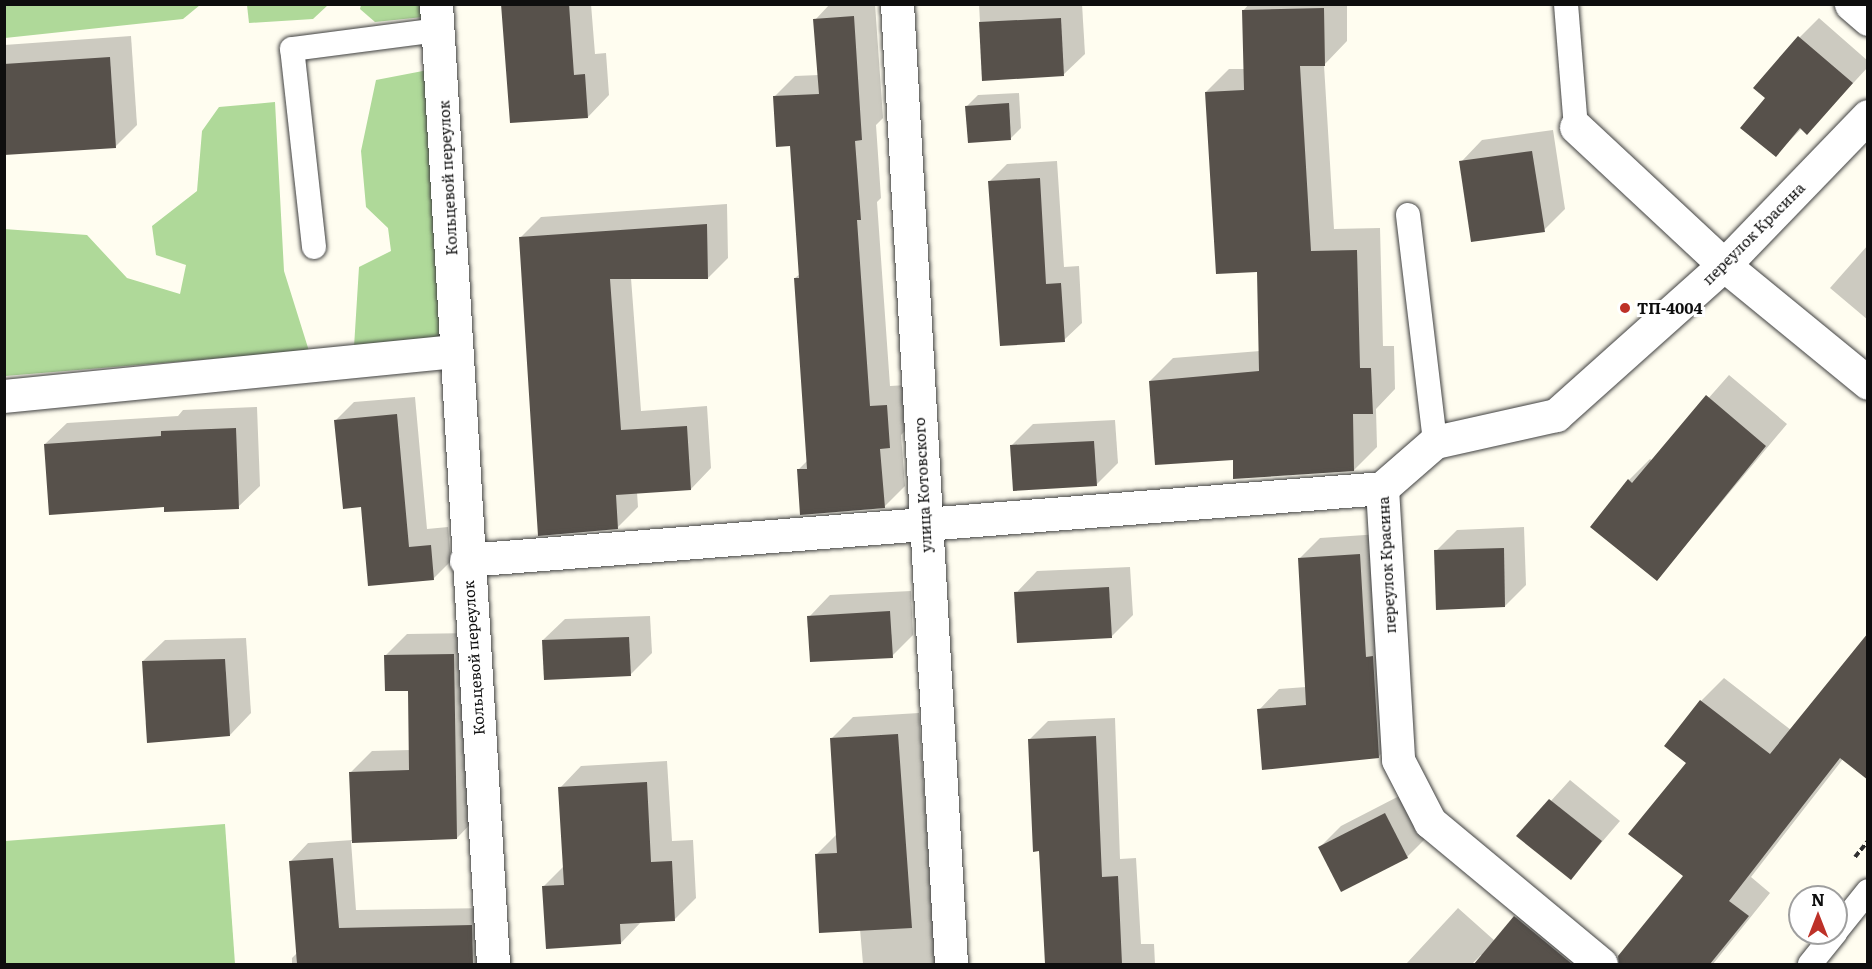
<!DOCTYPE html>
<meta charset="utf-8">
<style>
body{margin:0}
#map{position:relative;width:1872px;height:969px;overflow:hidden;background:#fffdf0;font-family:Literata,serif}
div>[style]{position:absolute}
.forest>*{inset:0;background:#afd999}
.shadow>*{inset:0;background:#0003}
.building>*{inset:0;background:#57514b}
.path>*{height:4px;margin-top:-2px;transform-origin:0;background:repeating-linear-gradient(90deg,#303030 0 6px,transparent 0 9px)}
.roads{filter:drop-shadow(0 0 2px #414141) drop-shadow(0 0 2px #414141)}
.lane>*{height:24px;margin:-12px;padding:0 12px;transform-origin:12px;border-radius:12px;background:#fff}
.street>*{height:33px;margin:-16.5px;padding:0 16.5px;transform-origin:16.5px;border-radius:16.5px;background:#fff}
.dots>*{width:16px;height:16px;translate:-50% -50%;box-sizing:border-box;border:3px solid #fff;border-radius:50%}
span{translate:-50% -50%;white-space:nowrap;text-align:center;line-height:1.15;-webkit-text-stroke:6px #fff;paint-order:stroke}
.street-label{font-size:15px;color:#0e0e0e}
.poi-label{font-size:15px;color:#0e0e0e;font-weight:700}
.left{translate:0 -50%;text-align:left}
.frame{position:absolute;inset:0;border:6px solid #0e0e0e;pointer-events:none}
.north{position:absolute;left:1788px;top:885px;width:60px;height:60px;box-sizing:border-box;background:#fff;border:2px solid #9f9f9f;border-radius:50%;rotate:0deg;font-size:16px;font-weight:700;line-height:24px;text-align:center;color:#0e0e0e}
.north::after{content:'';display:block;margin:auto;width:21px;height:27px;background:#bd3128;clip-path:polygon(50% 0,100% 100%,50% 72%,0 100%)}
</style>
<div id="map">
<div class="forest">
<i style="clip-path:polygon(5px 4px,200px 4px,200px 5px,183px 19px,5px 38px)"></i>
<i style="clip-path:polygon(247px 5px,247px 4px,328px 5px,313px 19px,249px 23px)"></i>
<i style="clip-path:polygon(361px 5px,422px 5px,423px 17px,375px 22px,360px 9px)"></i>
<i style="clip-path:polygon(428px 70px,454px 339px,354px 347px,359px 267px,391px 251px,388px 228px,366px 207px,361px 151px,376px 80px)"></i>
<i style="clip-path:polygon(275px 102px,284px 271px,309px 351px,5px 376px,4px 229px,87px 235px,127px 278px,180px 294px,186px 265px,156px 255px,152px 226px,197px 191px,202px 131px,219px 107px)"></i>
<i style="clip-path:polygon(225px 824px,235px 964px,5px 964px,5px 841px)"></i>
</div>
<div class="shadow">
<i style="clip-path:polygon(501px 4px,591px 4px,595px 54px,606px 53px,609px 95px,588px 117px)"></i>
<i style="clip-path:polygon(830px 4px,875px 4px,883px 118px,876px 125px,881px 198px,877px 202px,890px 386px,907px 385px,910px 426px,901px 435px,905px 486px,884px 507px,798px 470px,808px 460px,795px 278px,800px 274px,792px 144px,774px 97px,795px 76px,819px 75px,815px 20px)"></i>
<i style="clip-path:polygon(979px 4px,1082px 4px,1085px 54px,1063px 75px,983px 79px)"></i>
<i style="clip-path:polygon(1249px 4px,1347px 4px,1347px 41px,1324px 65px,1334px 229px,1380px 228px,1383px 346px,1394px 346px,1395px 389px,1376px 409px,1377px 447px,1354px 470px,1150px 381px,1173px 358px,1260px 351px,1258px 270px,1206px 92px,1229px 69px,1245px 69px,1243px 11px)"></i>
<i style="clip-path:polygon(1819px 18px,1868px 61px,1868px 67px,1807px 133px,1802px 128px,1776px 155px,1767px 98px,1800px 37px)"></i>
<i style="clip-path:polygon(131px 36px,137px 125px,115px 147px,4px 154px,4px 45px)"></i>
<i style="clip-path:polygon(1019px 93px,1021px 128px,1010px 139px,967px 106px,978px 95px)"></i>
<i style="clip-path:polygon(1553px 130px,1565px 209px,1544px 230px,1461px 162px,1482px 140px)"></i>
<i style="clip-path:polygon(1057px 161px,1064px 267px,1079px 266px,1082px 323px,1064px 340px,989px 182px,1007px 164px)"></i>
<i style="clip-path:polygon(727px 204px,728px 258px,708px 278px,631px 278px,641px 411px,707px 406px,711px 468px,691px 489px,637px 492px,638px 507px,617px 528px,520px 238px,541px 217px)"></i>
<i style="clip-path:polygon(1868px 245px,1868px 320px,1830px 288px)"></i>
<i style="clip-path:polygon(1729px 375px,1787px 424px,1657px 579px,1629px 480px,1650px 459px,1653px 461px)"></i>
<i style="clip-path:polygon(415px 397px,427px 529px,448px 527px,451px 561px,433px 579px,362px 505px,336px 420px,354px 402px)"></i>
<i style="clip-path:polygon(257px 407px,260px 486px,238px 507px,45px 444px,67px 423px,178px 416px,183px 410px)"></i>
<i style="clip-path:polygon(1115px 420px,1118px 463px,1096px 485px,1011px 446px,1033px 424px)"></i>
<i style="clip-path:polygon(1524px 527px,1526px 585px,1505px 606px,1436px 551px,1457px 530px)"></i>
<i style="clip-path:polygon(1380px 534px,1399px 737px,1378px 757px,1259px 710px,1279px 689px,1306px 687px,1299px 559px,1320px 538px)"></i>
<i style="clip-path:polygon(1130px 567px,1133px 615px,1111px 637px,1016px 593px,1037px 571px)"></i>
<i style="clip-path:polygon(911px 591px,913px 635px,892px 656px,809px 617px,830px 595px)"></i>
<i style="clip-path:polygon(650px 616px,652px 653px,630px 675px,543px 640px,565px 619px)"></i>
<i style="clip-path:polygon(474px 633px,478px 816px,457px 838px,351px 841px,356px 910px,489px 908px,491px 964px,292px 964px,292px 958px,298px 952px,291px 861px,308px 843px,353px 840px,351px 772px,372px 751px,410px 750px,409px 689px,385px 656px,407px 634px)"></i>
<i style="clip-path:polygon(246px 638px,251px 713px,230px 735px,143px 661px,165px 640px)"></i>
<i style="clip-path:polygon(1724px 678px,1791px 730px,1843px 759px,1751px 877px,1770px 893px,1713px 964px,1493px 964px,1481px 955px,1472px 964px,1406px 964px,1458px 908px,1495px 941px,1537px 894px,1613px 956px,1619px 958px,1685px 876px,1688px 763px,1701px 701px)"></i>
<i style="clip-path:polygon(919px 713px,935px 958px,942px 964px,863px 964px,860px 929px,816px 855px,838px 833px,832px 738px,853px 717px)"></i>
<i style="clip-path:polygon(1115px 718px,1120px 859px,1136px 858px,1141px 944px,1154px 944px,1155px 964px,1046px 964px,1041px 850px,1029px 740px,1048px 721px)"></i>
<i style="clip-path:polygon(667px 761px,672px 841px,693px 840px,696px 898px,675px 919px,642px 921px,621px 943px,543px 887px,564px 866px,560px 788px,581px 766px)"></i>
<i style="clip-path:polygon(1570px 780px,1620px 821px,1571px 878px,1519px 836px)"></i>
<i style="clip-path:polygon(1407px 792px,1428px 836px,1407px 857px,1320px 847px,1341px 826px)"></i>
</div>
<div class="building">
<i style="clip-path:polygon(501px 4px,569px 4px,574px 75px,585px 74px,588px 118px,510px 123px)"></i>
<i style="clip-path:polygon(1324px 8px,1325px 66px,1300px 66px,1311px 251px,1357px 250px,1360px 368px,1371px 368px,1373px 414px,1353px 414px,1354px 471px,1233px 479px,1233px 460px,1155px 465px,1149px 381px,1259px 371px,1257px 272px,1216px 274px,1205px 92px,1244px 90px,1242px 10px)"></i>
<i style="clip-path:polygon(854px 16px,862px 140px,855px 141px,861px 220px,857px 220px,870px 406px,887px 405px,890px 448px,880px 449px,885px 508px,800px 515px,797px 469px,807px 469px,794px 278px,799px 278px,790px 146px,776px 147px,773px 96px,819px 94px,813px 19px)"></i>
<i style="clip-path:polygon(1061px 18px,1064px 76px,982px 81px,979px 22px)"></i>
<i style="clip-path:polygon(1798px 36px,1853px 83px,1807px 135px,1800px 128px,1776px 157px,1740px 128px,1765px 98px,1753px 88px)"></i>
<i style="clip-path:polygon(110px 57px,116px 148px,4px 155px,4px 64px)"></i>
<i style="clip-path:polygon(1009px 103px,1011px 140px,968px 143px,965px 106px)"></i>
<i style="clip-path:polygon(1532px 151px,1545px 232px,1471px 242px,1459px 161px)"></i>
<i style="clip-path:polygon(1040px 178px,1046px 284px,1061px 283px,1065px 342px,1000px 346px,988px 181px)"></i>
<i style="clip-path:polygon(707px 224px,708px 279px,610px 279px,621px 430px,687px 426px,691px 490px,616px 495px,618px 529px,538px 536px,519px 237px)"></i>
<i style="clip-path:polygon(1706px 395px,1766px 446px,1657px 581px,1590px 527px,1628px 479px,1632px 483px)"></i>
<i style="clip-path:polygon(397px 414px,409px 547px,431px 545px,434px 580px,368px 586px,361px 507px,343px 509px,334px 420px)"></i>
<i style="clip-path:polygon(236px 428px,239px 509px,164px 512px,164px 507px,49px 515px,44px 444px,161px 436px,161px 431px)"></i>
<i style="clip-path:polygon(1094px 441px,1097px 486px,1013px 491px,1010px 445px)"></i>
<i style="clip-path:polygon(1504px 548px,1505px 607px,1436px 610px,1434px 550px)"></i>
<i style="clip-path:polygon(1360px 554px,1366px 657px,1373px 656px,1379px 758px,1262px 770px,1257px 709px,1306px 705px,1298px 558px)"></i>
<i style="clip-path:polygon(1109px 587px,1112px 638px,1017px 643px,1014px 592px)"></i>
<i style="clip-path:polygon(890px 611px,893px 658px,810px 662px,807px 616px)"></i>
<i style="clip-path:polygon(1868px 633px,1868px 780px,1840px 758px,1729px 901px,1749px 916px,1710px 964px,1619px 964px,1618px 956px,1683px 876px,1628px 834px,1686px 763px,1664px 746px,1700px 700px,1770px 754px)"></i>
<i style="clip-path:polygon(629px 637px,631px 676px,544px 680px,542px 640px)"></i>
<i style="clip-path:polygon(454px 654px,457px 839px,352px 843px,349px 772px,409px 770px,408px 691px,385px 691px,384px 655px)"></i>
<i style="clip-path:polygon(225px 659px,230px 736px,147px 743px,142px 661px)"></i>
<i style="clip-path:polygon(898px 734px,912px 928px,819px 933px,815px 854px,837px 853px,830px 738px)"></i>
<i style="clip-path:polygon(1096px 736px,1102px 877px,1118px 876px,1122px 964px,1045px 964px,1039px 851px,1033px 852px,1028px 739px)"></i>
<i style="clip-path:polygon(647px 782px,651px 862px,672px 861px,675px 921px,620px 924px,621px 944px,546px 949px,542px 886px,564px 885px,558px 787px)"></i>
<i style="clip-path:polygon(1549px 799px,1602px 841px,1571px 880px,1516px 836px)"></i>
<i style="clip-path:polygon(1385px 813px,1408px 858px,1341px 892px,1318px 847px)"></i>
<i style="clip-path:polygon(333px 858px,339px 928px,472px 925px,473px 964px,297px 964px,289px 861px)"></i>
<i style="clip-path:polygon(1514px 916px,1572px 964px,1474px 964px)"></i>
</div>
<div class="path">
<i style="left:1855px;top:857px;width:21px;rotate:-51deg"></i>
</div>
<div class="roads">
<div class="lane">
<i style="left:1566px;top:4px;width:123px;rotate:85.4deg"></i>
<i style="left:1408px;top:215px;width:229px;rotate:83.2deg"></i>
<i style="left:314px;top:247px;width:199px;rotate:-96.3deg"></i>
<i style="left:292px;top:49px;width:148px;rotate:-7.4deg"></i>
<i style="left:1836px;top:931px;width:51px;rotate:-51.3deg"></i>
<i style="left:1810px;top:964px;width:40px;rotate:-51deg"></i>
</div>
<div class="street">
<i style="left:436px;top:4px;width:962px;rotate:86.6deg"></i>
<i style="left:897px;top:4px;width:962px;rotate:86.78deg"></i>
<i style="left:1851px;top:4px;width:23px;rotate:41deg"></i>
<i style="left:1576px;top:127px;width:202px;rotate:43deg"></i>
<i style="left:1724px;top:265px;width:186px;rotate:39.3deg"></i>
<i style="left:4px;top:396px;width:454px;rotate:-5.7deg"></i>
<i style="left:1382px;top:488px;width:70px;rotate:-41deg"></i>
<i style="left:1435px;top:442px;width:124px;rotate:-12.6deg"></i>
<i style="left:1556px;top:415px;width:225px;rotate:-41.8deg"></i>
<i style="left:1724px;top:265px;width:207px;rotate:-46deg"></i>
<i style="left:1382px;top:488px;width:272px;rotate:86.6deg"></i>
<i style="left:1398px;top:760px;width:70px;rotate:62.7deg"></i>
<i style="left:1430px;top:822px;width:222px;rotate:39.7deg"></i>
<i style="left:466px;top:560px;width:919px;rotate:-4.49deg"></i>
</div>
</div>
<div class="dots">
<i style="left:1625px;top:308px;background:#bd3128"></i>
</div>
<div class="street-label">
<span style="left:447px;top:178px;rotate:-93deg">Кольцевой переулок</span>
<span style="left:1753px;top:233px;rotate:-45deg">переулок Красина</span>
<span style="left:922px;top:485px;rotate:-93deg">улица Котовского</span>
<span style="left:1386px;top:565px;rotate:-93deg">переулок Красина</span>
<span style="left:473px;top:658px;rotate:-94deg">Кольцевой переулок</span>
</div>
<div class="poi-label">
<span class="left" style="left:1637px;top:308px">ТП-4004</span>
</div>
<div class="frame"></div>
<div class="north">N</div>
</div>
